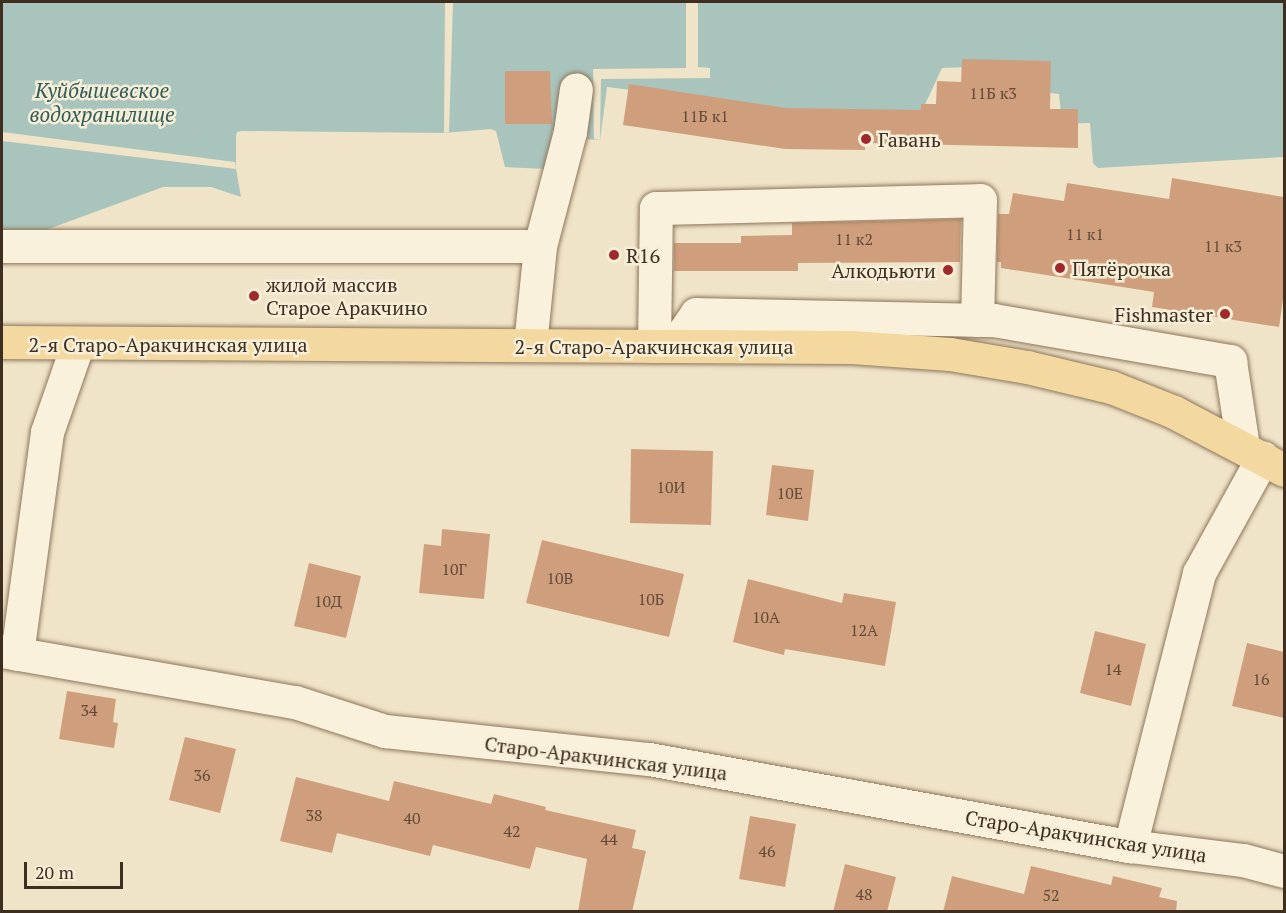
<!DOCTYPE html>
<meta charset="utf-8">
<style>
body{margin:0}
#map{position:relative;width:1286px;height:913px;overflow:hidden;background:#f0e4c8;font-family:"PT Serif",serif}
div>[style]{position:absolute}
.water>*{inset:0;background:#a9c4bc}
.pier>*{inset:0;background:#f0e4c8}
.building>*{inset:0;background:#cf9f7d}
.roads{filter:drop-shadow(0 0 2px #8d765c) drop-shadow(0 0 2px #8d765c)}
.minor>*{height:33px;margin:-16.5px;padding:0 16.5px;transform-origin:16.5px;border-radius:16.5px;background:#faf1dc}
.major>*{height:33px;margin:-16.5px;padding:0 16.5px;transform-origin:16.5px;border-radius:16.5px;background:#f3d9a0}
.dots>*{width:16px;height:16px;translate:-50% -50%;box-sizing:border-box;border:3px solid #f7eed8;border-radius:50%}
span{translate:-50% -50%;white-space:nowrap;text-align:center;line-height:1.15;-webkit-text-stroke:5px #f7eed8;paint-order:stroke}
.number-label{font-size:16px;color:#624a37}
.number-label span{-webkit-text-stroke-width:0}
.poi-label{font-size:20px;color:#3d2e20}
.left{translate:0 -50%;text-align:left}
.right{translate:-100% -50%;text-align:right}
.street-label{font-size:20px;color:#3d2e20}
.water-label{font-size:21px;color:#2f5d5a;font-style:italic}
.frame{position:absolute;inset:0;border:3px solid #3d2e20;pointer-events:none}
.scale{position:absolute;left:24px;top:862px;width:99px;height:27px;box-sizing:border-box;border:3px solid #3d2e20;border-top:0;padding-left:8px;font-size:18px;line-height:21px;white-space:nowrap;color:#3d2e20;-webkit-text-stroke:4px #f7eed8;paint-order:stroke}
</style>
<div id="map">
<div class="water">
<i style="clip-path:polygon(2px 2px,1284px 2px,1284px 157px,1098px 168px,1093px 163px,1090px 123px,1062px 124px,1059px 94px,1050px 93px,1001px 66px,942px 68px,922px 111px,910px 115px,766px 107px,607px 87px,600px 140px,582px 139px,552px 130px,551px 166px,547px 169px,505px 167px,496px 131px,491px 129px,444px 133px,242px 131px,237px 132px,236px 136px,236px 169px,241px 197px,211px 187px,163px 187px,2px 246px)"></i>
</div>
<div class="pier">
<i style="clip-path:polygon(445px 2px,453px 2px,449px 132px,444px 133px)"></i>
<i style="clip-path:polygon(686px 2px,698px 2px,698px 67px,710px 68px,710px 78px,601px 79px,600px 140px,594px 139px,593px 69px,686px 68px)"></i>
<i style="clip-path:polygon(2px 132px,235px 162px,236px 169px,2px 141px)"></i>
</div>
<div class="building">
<i style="clip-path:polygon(962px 59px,1051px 61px,1050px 109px,1078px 109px,1078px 148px,865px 143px,865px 150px,785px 149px,623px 125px,629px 84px,786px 108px,921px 110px,921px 104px,936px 104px,937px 81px,961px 82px)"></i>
<i style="clip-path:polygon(505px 71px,550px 71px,552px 124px,505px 124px)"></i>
<i style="clip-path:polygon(1172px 178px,1284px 197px,1284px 292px,1279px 327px,1152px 307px,1154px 292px,1001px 268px,1001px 262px,997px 262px,998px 214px,1009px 214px,1013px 193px,1064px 201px,1067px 183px,1169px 199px)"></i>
<i style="clip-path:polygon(961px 219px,960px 262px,798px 263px,798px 271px,674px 271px,674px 243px,741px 243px,741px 236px,792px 235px,792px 223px)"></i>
<i style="clip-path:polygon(631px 449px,713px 451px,711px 525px,630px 523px)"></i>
<i style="clip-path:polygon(772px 465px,814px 470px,808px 521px,766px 515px)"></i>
<i style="clip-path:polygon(442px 529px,490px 534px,484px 599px,419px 593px,424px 544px,441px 546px)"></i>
<i style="clip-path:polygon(542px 540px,684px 574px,669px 637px,526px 603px)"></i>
<i style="clip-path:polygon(309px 563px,361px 576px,346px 638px,294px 626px)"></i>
<i style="clip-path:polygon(748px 579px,842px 603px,844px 593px,896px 602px,885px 666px,785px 649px,784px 655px,733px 642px)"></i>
<i style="clip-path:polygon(1095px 631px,1146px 644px,1131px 706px,1080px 693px)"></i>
<i style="clip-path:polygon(1247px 643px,1284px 652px,1284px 718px,1232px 706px)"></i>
<i style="clip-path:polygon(67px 691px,116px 699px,113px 722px,118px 723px,114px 748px,59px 739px)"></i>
<i style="clip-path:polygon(185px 737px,236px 749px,220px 813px,169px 800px)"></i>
<i style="clip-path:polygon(296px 777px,389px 801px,394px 781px,491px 804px,494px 794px,546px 807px,545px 810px,636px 830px,632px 848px,646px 851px,632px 912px,578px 912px,587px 859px,536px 847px,530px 869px,433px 845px,430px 856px,337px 833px,332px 853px,280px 841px)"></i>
<i style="clip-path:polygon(750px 816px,796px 824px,785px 887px,739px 879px)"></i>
<i style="clip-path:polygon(845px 864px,896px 877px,887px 912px,833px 912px)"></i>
<i style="clip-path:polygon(1031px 866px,1111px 885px,1113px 876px,1162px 888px,1159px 897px,1177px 901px,1176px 912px,943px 912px,952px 876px,1024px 894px)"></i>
</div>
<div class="roads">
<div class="minor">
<i style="left:2px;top:246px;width:538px"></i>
<i style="left:530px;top:345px;width:100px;rotate:-84.2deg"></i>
<i style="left:540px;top:246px;width:118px;rotate:-75.3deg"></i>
<i style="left:570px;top:132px;width:43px;rotate:-82.1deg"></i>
<i style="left:654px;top:346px;width:138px;rotate:-89.2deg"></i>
<i style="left:656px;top:208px;width:324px;rotate:-1.4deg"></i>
<i style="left:980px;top:200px;width:120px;rotate:91.4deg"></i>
<i style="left:674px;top:346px;width:39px;rotate:-55deg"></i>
<i style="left:696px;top:314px;width:298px;rotate:1.2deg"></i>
<i style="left:994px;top:320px;width:240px;rotate:9.9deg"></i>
<i style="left:1230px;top:361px;width:87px;rotate:81.4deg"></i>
<i style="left:2px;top:651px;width:297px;rotate:9.9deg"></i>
<i style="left:295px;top:702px;width:95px;rotate:17.9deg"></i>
<i style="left:385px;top:731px;width:265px;rotate:6.1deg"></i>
<i style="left:649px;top:759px;width:489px;rotate:10.3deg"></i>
<i style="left:1130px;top:846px;width:114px;rotate:7.1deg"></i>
<i style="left:1243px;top:860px;width:42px;rotate:15deg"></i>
<i style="left:17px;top:654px;width:224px;rotate:-82.3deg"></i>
<i style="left:47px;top:432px;width:94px;rotate:-70.8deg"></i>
<i style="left:1130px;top:846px;width:282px;rotate:-75.8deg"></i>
<i style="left:1199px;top:573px;width:132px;rotate:-61.1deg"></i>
</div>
<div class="major">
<i style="left:2px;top:342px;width:850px;rotate:0.34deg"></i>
<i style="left:852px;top:347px;width:98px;rotate:4.1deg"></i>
<i style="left:950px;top:354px;width:78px;rotate:9.6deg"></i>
<i style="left:1027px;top:367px;width:86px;rotate:13.4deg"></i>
<i style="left:1111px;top:387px;width:68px;rotate:21.6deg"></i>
<i style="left:1174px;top:412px;width:124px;rotate:27.8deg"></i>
</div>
</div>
<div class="dots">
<i style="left:866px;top:139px;background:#9e2a2b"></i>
<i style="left:614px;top:255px;background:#9e2a2b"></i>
<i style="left:1060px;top:268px;background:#9e2a2b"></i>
<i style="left:948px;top:270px;background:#9e2a2b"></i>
<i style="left:254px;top:296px;background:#9e2a2b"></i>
<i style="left:1225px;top:314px;background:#9e2a2b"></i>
</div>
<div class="number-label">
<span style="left:993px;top:93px">11Б к3</span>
<span style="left:705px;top:116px">11Б к1</span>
<span style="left:1085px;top:234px">11 к1</span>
<span style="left:854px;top:239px">11 к2</span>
<span style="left:1223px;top:246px">11 к3</span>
<span style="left:671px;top:487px">10И</span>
<span style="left:790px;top:493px">10Е</span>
<span style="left:454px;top:569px">10Г</span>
<span style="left:560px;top:578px">10В</span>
<span style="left:651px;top:599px">10Б</span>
<span style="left:328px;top:601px">10Д</span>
<span style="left:766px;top:617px">10А</span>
<span style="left:864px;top:630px">12А</span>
<span style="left:1113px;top:669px">14</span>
<span style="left:1261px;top:679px">16</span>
<span style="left:89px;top:710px">34</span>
<span style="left:202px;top:775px">36</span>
<span style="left:314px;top:815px">38</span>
<span style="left:412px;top:818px">40</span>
<span style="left:512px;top:831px">42</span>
<span style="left:609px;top:839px">44</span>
<span style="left:767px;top:851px">46</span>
<span style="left:864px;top:894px">48</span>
<span style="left:1051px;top:895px">52</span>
</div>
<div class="poi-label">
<span class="left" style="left:878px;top:139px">Гавань</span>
<span class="left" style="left:626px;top:255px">R16</span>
<span class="left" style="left:1072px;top:268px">Пятёрочка</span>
<span class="right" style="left:936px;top:270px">Алкодьюти</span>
<span class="left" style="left:266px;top:296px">жилой массив<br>Старое Аракчино</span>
<span class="right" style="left:1213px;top:314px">Fishmaster</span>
</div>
<div class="street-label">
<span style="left:168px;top:344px">2-я Старо-Аракчинская улица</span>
<span style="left:654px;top:346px">2-я Старо-Аракчинская улица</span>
<span style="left:606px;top:758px;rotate:7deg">Старо-Аракчинская улица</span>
<span style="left:1086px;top:836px;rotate:9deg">Старо-Аракчинская улица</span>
</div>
<div class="water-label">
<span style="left:102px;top:102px">Куйбышевское<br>водохранилище</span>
</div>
<div class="frame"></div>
<div class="scale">20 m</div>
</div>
